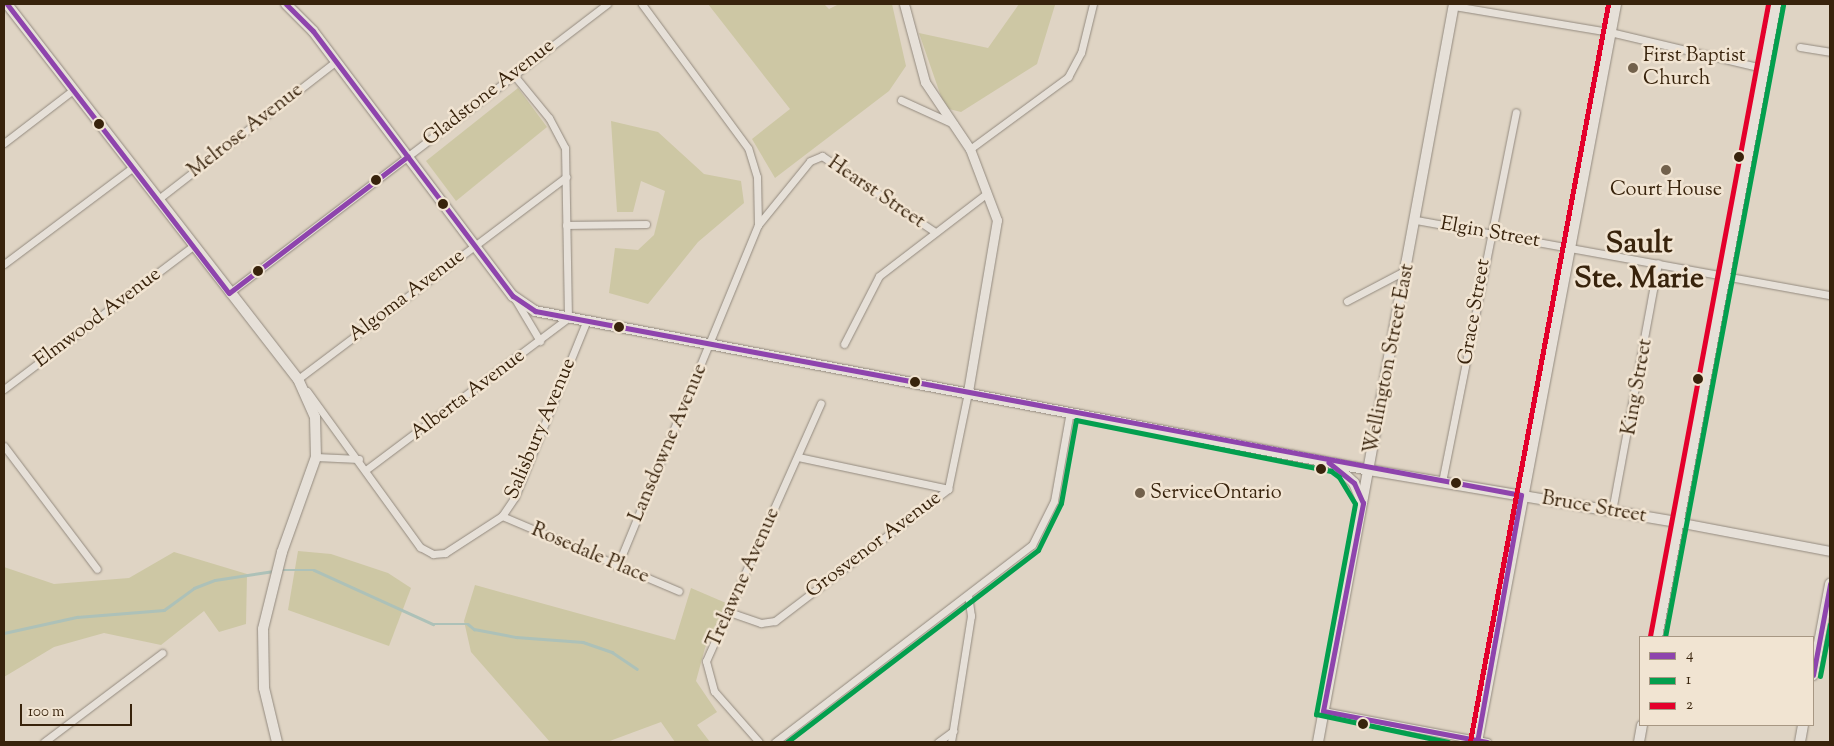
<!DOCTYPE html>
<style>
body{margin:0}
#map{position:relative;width:1834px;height:746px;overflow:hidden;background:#dfd4c4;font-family:"Sorts Mill Goudy",serif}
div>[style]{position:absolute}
.green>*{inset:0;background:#cdc7a4}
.stream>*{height:2.5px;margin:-1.25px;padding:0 1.25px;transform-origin:1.25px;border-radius:1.25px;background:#adc1b8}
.roads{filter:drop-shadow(0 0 1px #938a7f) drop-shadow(0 0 1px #938a7f)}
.minor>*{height:7px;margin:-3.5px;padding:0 3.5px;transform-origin:3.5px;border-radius:3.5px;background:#e6e0d8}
.tertiary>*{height:9px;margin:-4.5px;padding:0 4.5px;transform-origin:4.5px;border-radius:4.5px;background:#e6e0d8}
.secondary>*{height:10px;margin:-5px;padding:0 5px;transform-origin:5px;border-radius:5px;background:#e6e0d8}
.bus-1>*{height:5px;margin:-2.5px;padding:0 2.5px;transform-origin:2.5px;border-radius:2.5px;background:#8e44ad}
.bus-2>*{height:5px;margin:-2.5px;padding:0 2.5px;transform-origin:2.5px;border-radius:2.5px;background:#039f4e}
.bus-3>*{height:5px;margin:-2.5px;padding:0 2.5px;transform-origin:2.5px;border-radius:2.5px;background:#e4002b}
.dots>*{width:14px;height:14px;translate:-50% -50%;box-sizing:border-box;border:2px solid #f1e4d2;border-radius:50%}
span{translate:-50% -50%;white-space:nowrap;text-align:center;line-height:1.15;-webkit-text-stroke:5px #f1e4d2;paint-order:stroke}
.poi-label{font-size:20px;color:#38230c}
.left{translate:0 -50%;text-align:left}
.street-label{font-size:20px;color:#38230c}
.town-label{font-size:30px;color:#38230c;font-weight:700}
.frame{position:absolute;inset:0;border:5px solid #38230c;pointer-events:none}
.legend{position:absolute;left:1639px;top:636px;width:175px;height:90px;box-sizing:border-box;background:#f1e4d2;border:1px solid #a79783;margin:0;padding:6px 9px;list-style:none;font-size:15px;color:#38230c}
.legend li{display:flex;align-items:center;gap:10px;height:25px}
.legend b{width:25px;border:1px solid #a79783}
.scale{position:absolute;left:20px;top:704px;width:112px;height:22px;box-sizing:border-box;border:2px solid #38230c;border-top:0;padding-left:6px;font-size:15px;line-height:18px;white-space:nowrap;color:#38230c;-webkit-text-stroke:4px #f1e4d2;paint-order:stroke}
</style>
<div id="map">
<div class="green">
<i style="clip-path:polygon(708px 4px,824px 4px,829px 9px,839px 4px,892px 4px,906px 66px,889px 91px,775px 178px,752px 139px,790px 109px)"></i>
<i style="clip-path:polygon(1019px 4px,1055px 5px,1037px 64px,961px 112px,945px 108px,919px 33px,988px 48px)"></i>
<i style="clip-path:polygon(518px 88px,547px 127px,456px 201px,426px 161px)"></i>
<i style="clip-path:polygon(611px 121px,658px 132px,704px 174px,741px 181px,744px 203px,698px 242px,648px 304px,609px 293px,615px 248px,638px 250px,654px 235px,665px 191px,641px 181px,633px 212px,617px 212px)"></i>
<i style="clip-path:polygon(298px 551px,331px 554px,388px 573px,411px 588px,389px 646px,288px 610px)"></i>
<i style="clip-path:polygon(174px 552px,247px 574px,246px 624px,219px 632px,204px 611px,161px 645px,104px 633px,54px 647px,4px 677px,4px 567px,54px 584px,129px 578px)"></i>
<i style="clip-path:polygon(475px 585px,675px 640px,691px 588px,726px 603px,705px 648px,696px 681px,717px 712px,697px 725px,710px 742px,675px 742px,661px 722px,607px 742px,550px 742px,471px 652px,464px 621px)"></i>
</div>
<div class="stream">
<i style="left:281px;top:570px;width:33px"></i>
<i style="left:314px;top:570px;width:131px;rotate:24.4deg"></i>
<i style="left:433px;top:624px;width:35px"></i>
<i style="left:468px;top:624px;width:8px;rotate:40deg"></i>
<i style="left:474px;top:629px;width:43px;rotate:10.8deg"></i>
<i style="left:516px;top:637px;width:67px;rotate:4.3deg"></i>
<i style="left:583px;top:642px;width:31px;rotate:19deg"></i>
<i style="left:612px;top:652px;width:30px;rotate:34deg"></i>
<i style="left:4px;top:633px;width:75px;rotate:-12.4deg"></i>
<i style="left:77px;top:617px;width:87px;rotate:-4.6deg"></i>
<i style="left:164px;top:610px;width:37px;rotate:-36deg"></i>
<i style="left:194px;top:588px;width:22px;rotate:-21deg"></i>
<i style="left:215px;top:580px;width:59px;rotate:-8.8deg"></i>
</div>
<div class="roads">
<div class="minor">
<i style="left:1454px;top:6px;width:158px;rotate:9.5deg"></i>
<i style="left:1610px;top:32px;width:160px;rotate:13.3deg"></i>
<i style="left:1800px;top:47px;width:30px;rotate:9deg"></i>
<i style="left:901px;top:100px;width:58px;rotate:24.4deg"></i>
<i style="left:4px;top:143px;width:87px;rotate:-37.5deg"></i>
<i style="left:970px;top:149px;width:122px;rotate:-36.3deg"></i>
<i style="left:1068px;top:77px;width:27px;rotate:-62deg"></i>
<i style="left:1081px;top:53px;width:50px;rotate:-76.2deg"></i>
<i style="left:157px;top:200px;width:225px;rotate:-37.8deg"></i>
<i style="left:1416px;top:220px;width:421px;rotate:10.3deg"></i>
<i style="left:566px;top:225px;width:80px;rotate:-0.7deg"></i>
<i style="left:758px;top:225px;width:82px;rotate:-50.9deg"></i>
<i style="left:810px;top:161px;width:13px;rotate:-23deg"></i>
<i style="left:822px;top:156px;width:136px;rotate:33.9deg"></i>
<i style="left:4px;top:264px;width:161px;rotate:-36.9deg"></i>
<i style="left:229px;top:293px;width:476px;rotate:-37.4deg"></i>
<i style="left:515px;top:299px;width:49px;rotate:59.2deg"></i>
<i style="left:1347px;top:301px;width:67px;rotate:-27.7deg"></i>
<i style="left:844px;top:344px;width:76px;rotate:-62.8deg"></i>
<i style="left:879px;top:276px;width:136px;rotate:-37.5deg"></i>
<i style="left:300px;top:382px;width:4px;rotate:-124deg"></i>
<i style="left:298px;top:379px;width:336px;rotate:-37deg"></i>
<i style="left:4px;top:389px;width:237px;rotate:-37.1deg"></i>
<i style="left:307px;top:391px;width:193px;rotate:54.1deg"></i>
<i style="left:420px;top:547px;width:15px;rotate:28deg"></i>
<i style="left:433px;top:554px;width:12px;rotate:-5deg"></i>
<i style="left:445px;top:553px;width:68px;rotate:-33deg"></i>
<i style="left:502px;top:516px;width:23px;rotate:-56deg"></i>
<i style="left:515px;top:497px;width:189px;rotate:-67.9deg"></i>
<i style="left:4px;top:446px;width:154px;rotate:52.9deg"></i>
<i style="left:316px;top:457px;width:43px;rotate:2.7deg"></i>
<i style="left:798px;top:457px;width:153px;rotate:12deg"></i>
<i style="left:367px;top:469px;width:251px;rotate:-36.9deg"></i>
<i style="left:568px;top:318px;width:170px;rotate:-91deg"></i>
<i style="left:565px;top:148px;width:34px;rotate:-118deg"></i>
<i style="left:549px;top:118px;width:57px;rotate:-129.3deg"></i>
<i style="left:1442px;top:482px;width:377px;rotate:-78.7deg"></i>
<i style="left:1612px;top:511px;width:252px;rotate:-79.5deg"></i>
<i style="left:502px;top:516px;width:192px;rotate:23deg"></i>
<i style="left:617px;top:567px;width:370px;rotate:-67.6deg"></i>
<i style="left:758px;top:225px;width:48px;rotate:-91.2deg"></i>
<i style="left:757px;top:177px;width:30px;rotate:-107deg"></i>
<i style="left:748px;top:148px;width:179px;rotate:-126.4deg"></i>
<i style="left:729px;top:612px;width:34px;rotate:19deg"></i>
<i style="left:761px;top:623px;width:14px;rotate:-8deg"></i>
<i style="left:775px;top:621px;width:218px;rotate:-37.3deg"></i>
<i style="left:948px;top:489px;width:99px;rotate:-78.3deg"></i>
<i style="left:1323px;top:711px;width:167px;rotate:10.7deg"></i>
<i style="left:44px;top:742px;width:148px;rotate:-37deg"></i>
<i style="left:759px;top:742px;width:68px;rotate:-131.4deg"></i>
<i style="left:714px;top:691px;width:31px;rotate:-105deg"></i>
<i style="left:706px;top:661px;width:282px;rotate:-66deg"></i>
<i style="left:775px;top:742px;width:324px;rotate:-37.5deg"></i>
<i style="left:1032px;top:545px;width:49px;rotate:-63.4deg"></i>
<i style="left:1054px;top:501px;width:91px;rotate:-79.9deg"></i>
<i style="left:938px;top:742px;width:19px;rotate:-36deg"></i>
<i style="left:951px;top:742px;width:128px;rotate:-81deg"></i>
<i style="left:971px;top:616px;width:21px;rotate:-98deg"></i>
</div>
<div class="tertiary">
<i style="left:904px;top:4px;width:81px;rotate:74.9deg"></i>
<i style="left:925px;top:82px;width:81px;rotate:56.1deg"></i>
<i style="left:970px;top:149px;width:76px;rotate:69.2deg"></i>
<i style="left:997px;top:220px;width:174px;rotate:99.6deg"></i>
<i style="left:1677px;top:522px;width:156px;rotate:10.7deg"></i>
</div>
<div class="secondary">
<i style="left:7px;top:4px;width:475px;rotate:52.2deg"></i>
<i style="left:298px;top:379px;width:42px;rotate:65.9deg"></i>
<i style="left:315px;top:417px;width:40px;rotate:88.6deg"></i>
<i style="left:316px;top:457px;width:101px;rotate:109.7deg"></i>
<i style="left:282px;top:552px;width:79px;rotate:103.9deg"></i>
<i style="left:263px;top:629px;width:59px;rotate:89deg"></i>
<i style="left:264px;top:688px;width:56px;rotate:76.5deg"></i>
<i style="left:286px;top:4px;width:38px;rotate:45deg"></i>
<i style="left:313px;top:31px;width:332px;rotate:53deg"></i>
<i style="left:513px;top:296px;width:27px;rotate:34deg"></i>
<i style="left:535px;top:311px;width:849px;rotate:10.79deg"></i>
<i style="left:1369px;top:470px;width:312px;rotate:9.6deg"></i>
<i style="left:1336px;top:466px;width:25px;rotate:43deg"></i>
<i style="left:1354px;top:483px;width:21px;rotate:67deg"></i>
<i style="left:1657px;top:637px;width:644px;rotate:-79.35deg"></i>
<i style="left:1813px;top:675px;width:93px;rotate:-79.4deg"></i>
<i style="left:1318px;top:742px;width:750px;rotate:-79.56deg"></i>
<i style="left:1477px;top:742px;width:751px;rotate:-79.33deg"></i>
<i style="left:1639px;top:742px;width:17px;rotate:-80deg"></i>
<i style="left:1800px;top:742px;width:17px;rotate:-80deg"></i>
</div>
</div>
<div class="bus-1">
<i style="left:7px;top:4px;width:364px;rotate:52.5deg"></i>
<i style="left:229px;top:293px;width:225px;rotate:-37.4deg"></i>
<i style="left:286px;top:4px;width:38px;rotate:45deg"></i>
<i style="left:313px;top:31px;width:332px;rotate:53deg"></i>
<i style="left:513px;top:296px;width:27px;rotate:34deg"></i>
<i style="left:535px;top:311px;width:1003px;rotate:10.57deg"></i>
<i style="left:1521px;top:495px;width:251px;rotate:100.1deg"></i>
<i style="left:1813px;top:675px;width:93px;rotate:-79.4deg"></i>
<i style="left:1323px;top:711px;width:212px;rotate:-79.1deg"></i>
<i style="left:1363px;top:503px;width:22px;rotate:-114deg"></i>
<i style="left:1354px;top:483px;width:33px;rotate:-141deg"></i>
<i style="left:1323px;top:711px;width:167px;rotate:10.7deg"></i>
</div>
<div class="bus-2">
<i style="left:1665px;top:637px;width:643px;rotate:-79.42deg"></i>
<i style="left:1820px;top:676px;width:53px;rotate:-79.1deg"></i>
<i style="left:787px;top:742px;width:316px;rotate:-37.4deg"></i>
<i style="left:1038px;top:550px;width:52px;rotate:-63.9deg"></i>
<i style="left:1061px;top:503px;width:84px;rotate:-79.8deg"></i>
<i style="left:1076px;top:420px;width:260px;rotate:11.3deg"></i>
<i style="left:1331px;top:471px;width:10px;rotate:37deg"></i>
<i style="left:1339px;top:477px;width:31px;rotate:59deg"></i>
<i style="left:1355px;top:504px;width:214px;rotate:100.5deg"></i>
<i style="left:1316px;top:714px;width:135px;rotate:12deg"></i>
</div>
<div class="bus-3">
<i style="left:1650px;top:636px;width:643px;rotate:-79.42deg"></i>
<i style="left:1470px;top:741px;width:750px;rotate:-79.39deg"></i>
</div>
<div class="dots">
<i style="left:1633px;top:68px;background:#72614c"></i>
<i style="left:99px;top:124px;background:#38230c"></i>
<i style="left:1739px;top:157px;background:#38230c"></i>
<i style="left:1666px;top:170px;background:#72614c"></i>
<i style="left:376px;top:180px;background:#38230c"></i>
<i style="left:443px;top:204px;background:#38230c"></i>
<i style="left:258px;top:271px;background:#38230c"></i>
<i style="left:619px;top:327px;background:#38230c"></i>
<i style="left:1698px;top:379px;background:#38230c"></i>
<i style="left:915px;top:382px;background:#38230c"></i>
<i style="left:1321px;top:469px;background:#38230c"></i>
<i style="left:1456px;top:483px;background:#38230c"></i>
<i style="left:1140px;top:493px;background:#72614c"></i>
<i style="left:1363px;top:724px;background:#38230c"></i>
</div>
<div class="poi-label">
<span class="left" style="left:1643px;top:68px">First Baptist<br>Church</span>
<span style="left:1666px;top:190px">Court House</span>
<span class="left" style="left:1150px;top:493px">ServiceOntario</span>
</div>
<div class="street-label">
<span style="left:489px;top:93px;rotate:-38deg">Gladstone Avenue</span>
<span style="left:246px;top:131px;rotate:-38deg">Melrose Avenue</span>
<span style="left:876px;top:193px;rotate:34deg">Hearst Street</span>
<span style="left:1490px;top:233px;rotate:10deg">Elgin Street</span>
<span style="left:407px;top:296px;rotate:-37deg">Algoma Avenue</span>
<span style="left:1475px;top:312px;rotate:-80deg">Grace Street</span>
<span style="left:98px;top:318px;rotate:-37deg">Elmwood Avenue</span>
<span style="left:1390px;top:359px;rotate:-79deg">Wellington Street East</span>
<span style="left:1638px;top:387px;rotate:-80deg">King Street</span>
<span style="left:468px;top:395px;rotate:-37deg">Alberta Avenue</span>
<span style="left:541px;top:429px;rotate:-67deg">Salisbury Avenue</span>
<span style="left:669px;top:443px;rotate:-67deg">Lansdowne Avenue</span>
<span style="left:1594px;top:508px;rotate:10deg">Bruce Street</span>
<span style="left:874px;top:545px;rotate:-37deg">Grosvenor Avenue</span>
<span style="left:590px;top:554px;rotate:23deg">Rosedale Place</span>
<span style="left:744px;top:578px;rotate:-66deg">Trelawne Avenue</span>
</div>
<div class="town-label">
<span style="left:1639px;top:262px">Sault<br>Ste. Marie</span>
</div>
<div class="frame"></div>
<ul class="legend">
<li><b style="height:6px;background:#8e44ad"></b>4</li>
<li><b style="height:6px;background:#039f4e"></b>1</li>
<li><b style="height:6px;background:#e4002b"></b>2</li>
</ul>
<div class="scale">100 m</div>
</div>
